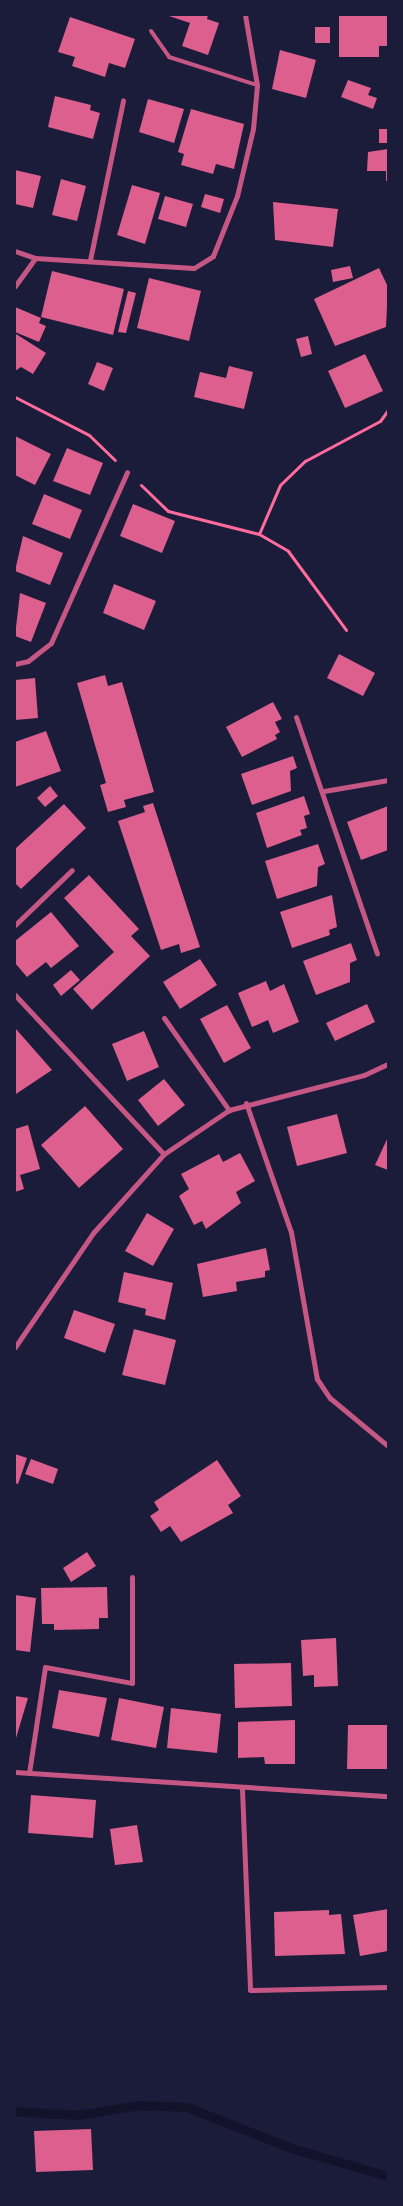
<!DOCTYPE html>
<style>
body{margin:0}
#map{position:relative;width:403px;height:2206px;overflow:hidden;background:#1b1b3a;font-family:Overpass,sans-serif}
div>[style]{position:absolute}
.stream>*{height:9px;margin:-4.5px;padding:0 4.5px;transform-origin:4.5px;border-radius:4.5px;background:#12122b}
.building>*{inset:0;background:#dd5f8e}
.path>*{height:3px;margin:-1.5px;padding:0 1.5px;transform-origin:1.5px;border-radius:1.5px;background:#ff6b9d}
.service>*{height:4px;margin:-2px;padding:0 2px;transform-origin:2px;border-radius:2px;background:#c65784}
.minor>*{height:5px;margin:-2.5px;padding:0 2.5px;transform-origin:2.5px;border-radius:2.5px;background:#c65784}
span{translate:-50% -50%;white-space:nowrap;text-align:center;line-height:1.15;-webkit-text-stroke:5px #1b1b3a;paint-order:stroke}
.frame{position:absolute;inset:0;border:16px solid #1b1b3a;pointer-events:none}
</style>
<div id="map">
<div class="stream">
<i style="left:15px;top:2111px;width:63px;rotate:3.6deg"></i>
<i style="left:78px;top:2115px;width:62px;rotate:-9.3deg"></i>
<i style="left:139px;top:2105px;width:48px;rotate:2.4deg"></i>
<i style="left:187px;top:2107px;width:112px;rotate:21.5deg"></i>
<i style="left:291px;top:2148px;width:101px;rotate:16.1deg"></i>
</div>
<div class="building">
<i style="clip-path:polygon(166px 15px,208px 15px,207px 19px,219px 23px,208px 55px,182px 46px,190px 23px)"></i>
<i style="clip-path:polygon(339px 15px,388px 15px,388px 46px,379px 46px,379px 57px,339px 57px)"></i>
<i style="clip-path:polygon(70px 17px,135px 39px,125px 68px,109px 63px,105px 77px,72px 66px,75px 57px,58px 52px)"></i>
<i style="clip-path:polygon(315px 27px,330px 27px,330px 43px,315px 43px)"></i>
<i style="clip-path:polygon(280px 50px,316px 60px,306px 98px,272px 89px)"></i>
<i style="clip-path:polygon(348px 80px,371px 88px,368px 95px,377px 98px,373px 109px,341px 97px)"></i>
<i style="clip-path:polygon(55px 96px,91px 105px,90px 110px,100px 113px,93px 139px,48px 127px)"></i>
<i style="clip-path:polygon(148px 99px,184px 109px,174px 143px,139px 132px)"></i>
<i style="clip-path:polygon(191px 109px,244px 124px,234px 169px,216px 164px,213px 174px,181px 165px,184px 154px,178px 152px)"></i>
<i style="clip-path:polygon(379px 129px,388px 129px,388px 143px,379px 143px)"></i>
<i style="clip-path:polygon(388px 149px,388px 181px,386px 181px,386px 171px,367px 171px,368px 152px)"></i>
<i style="clip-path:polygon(15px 170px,41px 176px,33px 208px,15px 204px)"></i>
<i style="clip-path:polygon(61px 179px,86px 186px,77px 221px,52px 215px)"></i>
<i style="clip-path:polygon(132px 185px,160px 193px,145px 244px,117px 235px)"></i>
<i style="clip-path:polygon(205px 194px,224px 199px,220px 213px,201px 207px)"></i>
<i style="clip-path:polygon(165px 196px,193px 204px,186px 227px,158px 219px)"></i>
<i style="clip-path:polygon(273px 202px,338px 209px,333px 247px,275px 240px)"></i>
<i style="clip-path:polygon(350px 266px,353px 278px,333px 282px,331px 270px)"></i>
<i style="clip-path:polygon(379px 268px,388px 287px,386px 327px,335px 346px,314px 299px)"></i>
<i style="clip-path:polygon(52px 271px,124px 289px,113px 335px,41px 317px)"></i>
<i style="clip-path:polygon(149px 278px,201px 291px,189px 341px,137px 328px)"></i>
<i style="clip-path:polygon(128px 291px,136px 293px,126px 333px,118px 332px)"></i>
<i style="clip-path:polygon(15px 307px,41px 318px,39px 323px,46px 326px,39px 342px,15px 332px)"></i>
<i style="clip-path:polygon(16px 334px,46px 353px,33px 374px,21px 367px,15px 371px)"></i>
<i style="clip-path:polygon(308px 336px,312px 354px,301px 357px,296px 339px)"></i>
<i style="clip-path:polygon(365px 354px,383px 391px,345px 408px,328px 371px)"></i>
<i style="clip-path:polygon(97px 362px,113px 368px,104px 391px,88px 384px)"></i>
<i style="clip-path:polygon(229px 366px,253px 372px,244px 409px,194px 397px,200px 372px,226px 378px)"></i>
<i style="clip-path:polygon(15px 436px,51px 454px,35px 485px,15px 475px)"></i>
<i style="clip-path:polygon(67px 448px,103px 463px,90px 495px,53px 481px)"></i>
<i style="clip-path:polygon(44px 494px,82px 510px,70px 539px,32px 524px)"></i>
<i style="clip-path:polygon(133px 504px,175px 521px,162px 553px,120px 536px)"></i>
<i style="clip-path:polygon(23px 536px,63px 553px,50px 585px,15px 571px)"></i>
<i style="clip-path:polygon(114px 584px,156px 601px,144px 630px,103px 613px)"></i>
<i style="clip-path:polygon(20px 593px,46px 603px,31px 642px,15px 636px)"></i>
<i style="clip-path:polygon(339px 654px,375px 673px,363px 696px,327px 678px)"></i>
<i style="clip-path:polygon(105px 675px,108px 686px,122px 682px,154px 792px,124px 800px,126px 807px,108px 812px,100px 785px,106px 783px,77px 683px)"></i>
<i style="clip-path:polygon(35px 678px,38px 718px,15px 720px,15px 680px)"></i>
<i style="clip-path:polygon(273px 702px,282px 719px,275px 722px,280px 732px,275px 735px,277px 739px,242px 757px,226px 727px)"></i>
<i style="clip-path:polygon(46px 731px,61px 771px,15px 787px,15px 742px)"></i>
<i style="clip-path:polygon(293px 756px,297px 768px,290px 771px,291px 791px,252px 805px,241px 774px)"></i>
<i style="clip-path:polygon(50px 786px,58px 796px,45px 807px,37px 798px)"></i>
<i style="clip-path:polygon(304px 796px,310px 814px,304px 816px,307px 828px,300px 830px,302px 835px,267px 848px,256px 813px)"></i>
<i style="clip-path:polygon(153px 803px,200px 947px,181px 953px,179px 944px,161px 950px,118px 821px,145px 812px,143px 806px)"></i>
<i style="clip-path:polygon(64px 804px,86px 828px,21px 889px,15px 883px,15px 849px)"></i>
<i style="clip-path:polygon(388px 806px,388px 850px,361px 860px,347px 822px)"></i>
<i style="clip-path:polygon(318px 844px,325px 864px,318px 867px,317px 886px,277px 899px,265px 861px)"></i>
<i style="clip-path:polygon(89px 875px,139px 929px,131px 936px,150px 956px,92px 1010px,73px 989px,114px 952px,64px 898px)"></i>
<i style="clip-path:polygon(332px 895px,337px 927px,329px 930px,330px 935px,292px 948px,280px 912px)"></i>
<i style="clip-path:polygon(51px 912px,79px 946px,51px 968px,46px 962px,27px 977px,15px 963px,15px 941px)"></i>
<i style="clip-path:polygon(351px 943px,357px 960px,350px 963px,350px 982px,316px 995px,303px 961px)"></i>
<i style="clip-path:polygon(200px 959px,217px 985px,180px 1009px,163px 982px)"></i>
<i style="clip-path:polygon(71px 970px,80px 980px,61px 996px,53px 985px)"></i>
<i style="clip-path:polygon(266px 981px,270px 991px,284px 984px,299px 1022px,273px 1033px,268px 1020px,252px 1027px,238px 993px)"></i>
<i style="clip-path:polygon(367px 1004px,375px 1022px,335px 1041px,326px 1023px)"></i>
<i style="clip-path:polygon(227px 1005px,251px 1048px,224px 1063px,200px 1019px)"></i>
<i style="clip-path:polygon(16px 1029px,52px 1070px,16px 1094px,15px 1030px)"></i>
<i style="clip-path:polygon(144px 1031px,159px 1067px,127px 1081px,112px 1044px)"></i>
<i style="clip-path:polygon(164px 1079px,185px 1105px,158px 1126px,138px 1100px)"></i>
<i style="clip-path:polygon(85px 1106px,123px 1149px,79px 1188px,41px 1145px)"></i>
<i style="clip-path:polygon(337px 1114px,347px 1153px,297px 1166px,287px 1127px)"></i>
<i style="clip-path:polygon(28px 1125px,40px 1169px,20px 1175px,24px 1189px,15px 1192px,15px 1129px)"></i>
<i style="clip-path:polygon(388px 1137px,388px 1170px,375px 1165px)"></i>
<i style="clip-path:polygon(240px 1153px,255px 1181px,236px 1192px,241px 1203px,206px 1229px,202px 1221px,194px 1225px,179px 1196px,189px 1189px,181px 1174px,219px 1154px,223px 1162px)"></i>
<i style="clip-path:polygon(147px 1213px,174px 1229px,153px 1266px,125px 1251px)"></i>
<i style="clip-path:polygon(266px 1248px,270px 1270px,265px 1271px,265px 1277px,236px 1282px,237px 1291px,203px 1297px,197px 1264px)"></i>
<i style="clip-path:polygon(124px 1272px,173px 1283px,165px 1320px,145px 1315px,146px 1309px,118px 1302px)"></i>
<i style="clip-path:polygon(74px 1310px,115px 1324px,105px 1353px,64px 1338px)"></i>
<i style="clip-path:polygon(134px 1329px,176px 1340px,165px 1385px,122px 1375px)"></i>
<i style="clip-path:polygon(15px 1454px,27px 1458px,18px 1484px,15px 1483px)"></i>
<i style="clip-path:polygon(31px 1459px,58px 1469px,53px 1484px,25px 1474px)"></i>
<i style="clip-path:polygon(217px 1460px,241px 1496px,228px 1505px,233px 1513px,181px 1542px,170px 1526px,161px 1532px,150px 1516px,159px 1510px,154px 1502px)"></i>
<i style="clip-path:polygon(87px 1552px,96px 1566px,71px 1582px,63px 1568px)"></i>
<i style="clip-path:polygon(107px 1587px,108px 1618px,99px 1618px,99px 1629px,54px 1630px,54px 1624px,42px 1624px,41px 1588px)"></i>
<i style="clip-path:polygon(15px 1595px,36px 1598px,30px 1652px,15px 1650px)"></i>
<i style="clip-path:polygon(336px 1638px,338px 1686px,314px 1687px,314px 1675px,303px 1676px,301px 1640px)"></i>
<i style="clip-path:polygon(291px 1663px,292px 1706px,235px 1708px,234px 1664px)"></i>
<i style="clip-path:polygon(59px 1690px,107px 1698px,99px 1737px,52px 1728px)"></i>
<i style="clip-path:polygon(15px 1696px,28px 1698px,16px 1738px,15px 1738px)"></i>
<i style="clip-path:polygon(119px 1698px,164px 1707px,156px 1748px,111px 1740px)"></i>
<i style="clip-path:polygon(171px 1708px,221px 1714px,217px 1753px,167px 1748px)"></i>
<i style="clip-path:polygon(295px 1720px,295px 1764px,265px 1764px,264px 1757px,238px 1758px,238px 1722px)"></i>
<i style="clip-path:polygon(348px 1725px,388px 1725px,388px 1769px,347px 1769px)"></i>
<i style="clip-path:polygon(31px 1795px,96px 1800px,93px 1838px,28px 1833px)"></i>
<i style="clip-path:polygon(137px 1825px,143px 1862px,115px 1865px,110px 1829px)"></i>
<i style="clip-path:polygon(388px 1909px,388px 1951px,360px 1956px,353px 1915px)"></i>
<i style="clip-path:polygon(329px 1910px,329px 1915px,341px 1914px,345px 1954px,275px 1956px,274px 1912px)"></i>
<i style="clip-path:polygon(91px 2129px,93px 2170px,36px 2172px,34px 2131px)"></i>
</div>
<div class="path">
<i style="left:15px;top:397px;width:83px;rotate:27.2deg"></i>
<i style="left:89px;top:435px;width:36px;rotate:44deg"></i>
<i style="left:141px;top:485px;width:37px;rotate:44deg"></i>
<i style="left:168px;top:511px;width:94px;rotate:14.2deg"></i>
<i style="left:259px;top:534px;width:34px;rotate:30deg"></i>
<i style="left:288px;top:551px;width:98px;rotate:53.7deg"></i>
<i style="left:259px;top:534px;width:53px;rotate:-66.8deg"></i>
<i style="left:280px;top:485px;width:35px;rotate:-44deg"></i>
<i style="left:305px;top:461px;width:85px;rotate:-28.1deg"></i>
<i style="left:380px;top:421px;width:14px;rotate:-54deg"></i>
</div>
<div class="service">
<i style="left:151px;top:31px;width:32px;rotate:55deg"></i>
<i style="left:169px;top:57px;width:92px;rotate:17.7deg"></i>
</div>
<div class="minor">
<i style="left:15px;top:251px;width:21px;rotate:19deg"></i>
<i style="left:90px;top:260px;width:163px;rotate:-78.3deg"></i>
<i style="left:15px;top:286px;width:34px;rotate:-54deg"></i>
<i style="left:35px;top:258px;width:159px;rotate:3.6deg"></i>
<i style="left:194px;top:268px;width:22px;rotate:-32deg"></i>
<i style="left:213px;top:256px;width:65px;rotate:-68.2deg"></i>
<i style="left:237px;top:196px;width:69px;rotate:-76.6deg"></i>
<i style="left:253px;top:129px;width:44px;rotate:-84.8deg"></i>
<i style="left:257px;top:85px;width:71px;rotate:-99.7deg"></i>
<i style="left:15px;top:664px;width:13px;rotate:-13deg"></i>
<i style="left:28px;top:661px;width:29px;rotate:-38deg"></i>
<i style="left:51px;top:643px;width:187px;rotate:-66deg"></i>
<i style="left:296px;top:717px;width:250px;rotate:71.1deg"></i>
<i style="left:324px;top:791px;width:65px;rotate:-9.8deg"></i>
<i style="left:15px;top:925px;width:79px;rotate:-44deg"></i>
<i style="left:15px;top:995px;width:218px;rotate:46.9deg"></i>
<i style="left:164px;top:1018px;width:113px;rotate:54.8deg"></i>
<i style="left:246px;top:1103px;width:137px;rotate:70.8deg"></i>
<i style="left:291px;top:1232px;width:149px;rotate:80deg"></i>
<i style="left:317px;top:1379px;width:23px;rotate:56deg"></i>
<i style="left:330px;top:1398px;width:75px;rotate:39.6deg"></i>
<i style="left:15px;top:1347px;width:138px;rotate:-55.6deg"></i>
<i style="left:93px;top:1233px;width:106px;rotate:-48.1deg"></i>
<i style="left:164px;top:1154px;width:78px;rotate:-34.1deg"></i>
<i style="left:229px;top:1110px;width:139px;rotate:-14.5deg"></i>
<i style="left:364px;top:1075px;width:26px;rotate:-25deg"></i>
<i style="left:15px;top:1772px;width:374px;rotate:3.7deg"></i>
<i style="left:29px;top:1773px;width:107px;rotate:-81.4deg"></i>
<i style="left:45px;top:1667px;width:88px;rotate:10.4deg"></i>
<i style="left:132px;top:1683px;width:106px;rotate:-90deg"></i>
<i style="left:242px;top:1789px;width:201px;rotate:87.7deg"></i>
<i style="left:250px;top:1990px;width:138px;rotate:-1.2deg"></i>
</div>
<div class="frame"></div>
</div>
